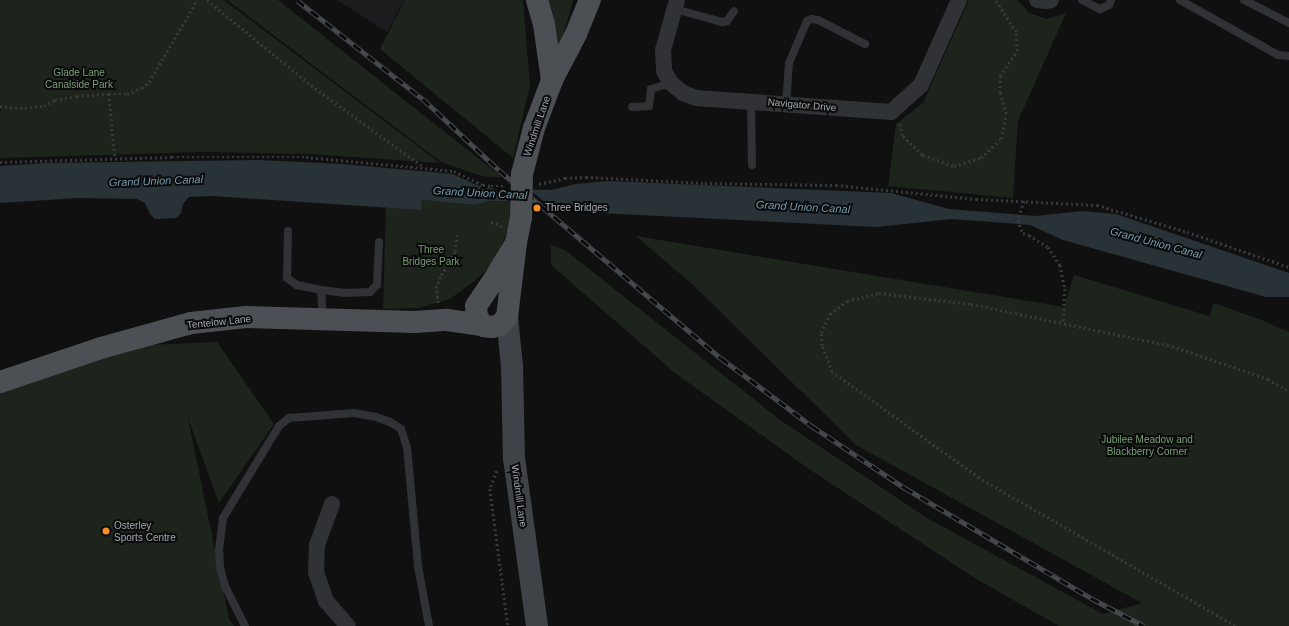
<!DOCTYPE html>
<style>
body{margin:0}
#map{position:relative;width:1289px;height:626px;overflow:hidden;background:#101011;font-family:Helvetica,sans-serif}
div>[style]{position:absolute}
.built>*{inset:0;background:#1c1c1e}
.green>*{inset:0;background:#1c241c}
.water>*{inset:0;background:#283237}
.pier>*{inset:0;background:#101011}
.path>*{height:2.5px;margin-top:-1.25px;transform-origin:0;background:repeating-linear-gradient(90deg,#37393d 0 2px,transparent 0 5px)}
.service>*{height:8px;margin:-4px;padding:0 4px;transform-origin:4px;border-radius:4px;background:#313236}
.minor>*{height:16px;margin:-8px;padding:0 8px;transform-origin:8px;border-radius:8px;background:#313236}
.secondary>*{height:22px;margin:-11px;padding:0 11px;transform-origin:11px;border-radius:11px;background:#3f4246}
.primary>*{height:22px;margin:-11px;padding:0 11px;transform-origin:11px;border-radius:11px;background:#4c5055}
.rail>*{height:4.5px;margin-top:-2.25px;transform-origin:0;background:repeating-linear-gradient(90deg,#0b0b0c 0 9px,#474b4f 0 18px);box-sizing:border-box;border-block:1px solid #474b4f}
.path-bridge>*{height:2.5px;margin-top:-1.25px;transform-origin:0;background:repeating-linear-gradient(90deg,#37393d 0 2px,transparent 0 5px)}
.primary-bridge>*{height:22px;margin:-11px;padding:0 11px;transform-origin:11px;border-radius:11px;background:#4c5055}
.dots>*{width:11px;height:11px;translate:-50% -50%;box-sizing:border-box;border:2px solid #0b0b0c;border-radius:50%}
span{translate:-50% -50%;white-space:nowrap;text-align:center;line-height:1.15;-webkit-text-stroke:4px #0b0b0c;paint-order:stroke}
.park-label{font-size:10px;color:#7a9e76}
.street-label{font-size:10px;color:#a0a9b2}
.poi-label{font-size:10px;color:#a0a9b2}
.left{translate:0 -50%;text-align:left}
.water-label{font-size:11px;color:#759daf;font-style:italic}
</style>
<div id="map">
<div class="built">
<i style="clip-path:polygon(337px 0,404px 0,387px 32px)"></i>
</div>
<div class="green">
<i style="clip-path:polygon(0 0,224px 0,440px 163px,311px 154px,201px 152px,0 158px)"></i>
<i style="clip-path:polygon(227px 0,278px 0,503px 178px,482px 176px,441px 162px)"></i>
<i style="clip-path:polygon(405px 0,523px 0,530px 86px,513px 158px,380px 49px)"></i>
<i style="clip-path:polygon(547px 0,573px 0,558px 54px)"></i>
<i style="clip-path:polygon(969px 0,1017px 0,1029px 13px,1047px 19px,1066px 13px,1018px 121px,1013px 198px,888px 186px,896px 124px,923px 103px)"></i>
<i style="clip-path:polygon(422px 200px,475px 205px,490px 201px,511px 203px,509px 226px,496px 260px,477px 279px,450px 299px,419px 308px,383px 309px,386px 207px,420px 210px)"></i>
<i style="clip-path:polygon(636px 236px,1064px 307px,1074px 275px,1209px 316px,1214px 303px,1264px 321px,1289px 332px,1289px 626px,1059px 626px,973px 577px,809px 469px,675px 373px,551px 265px,551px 245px,565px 250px,780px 420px,927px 518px,1103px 614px,1142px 603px,856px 445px,693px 285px)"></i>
<i style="clip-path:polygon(217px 342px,274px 424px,219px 503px,188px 418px,229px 619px,234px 626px,0 626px,0 392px,146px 345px)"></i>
</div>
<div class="water">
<i style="clip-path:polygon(258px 160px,343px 164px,453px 174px,483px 188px,551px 190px,576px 184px,608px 181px,891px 193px,949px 209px,1036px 216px,1082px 211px,1116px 214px,1289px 273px,1289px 297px,1266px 297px,1063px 240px,1030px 225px,952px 219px,876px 227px,599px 213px,587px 209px,547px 204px,490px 201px,475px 205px,422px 200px,421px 210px,212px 196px,189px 197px,183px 204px,181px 213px,176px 218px,155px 219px,150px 214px,145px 203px,137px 199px,78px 198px,0 203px,0 166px,44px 163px)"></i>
</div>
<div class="pier">
<i style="clip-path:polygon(491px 186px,530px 187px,530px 190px,547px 204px,511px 203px)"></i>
</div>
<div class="path">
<i style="left:207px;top:0;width:134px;rotate:39.3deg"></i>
<i style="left:311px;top:85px;width:137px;rotate:36.1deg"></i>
<i style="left:109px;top:94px;width:18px"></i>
<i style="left:127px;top:94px;width:16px;rotate:-22deg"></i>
<i style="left:142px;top:88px;width:9px;rotate:-41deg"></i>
<i style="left:149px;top:82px;width:95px;rotate:-59.7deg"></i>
<i style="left:0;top:106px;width:20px;rotate:6deg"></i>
<i style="left:20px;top:108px;width:24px;rotate:-5deg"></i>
<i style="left:44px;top:106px;width:13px;rotate:-29deg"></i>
<i style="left:55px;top:100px;width:22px;rotate:-10deg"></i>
<i style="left:77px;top:96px;width:32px;rotate:-4deg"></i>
<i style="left:109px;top:94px;width:65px;rotate:84.7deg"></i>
<i style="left:900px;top:124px;width:12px;rotate:76deg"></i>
<i style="left:903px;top:136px;width:28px;rotate:44deg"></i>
<i style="left:923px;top:155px;width:33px;rotate:20deg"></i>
<i style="left:954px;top:166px;width:28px;rotate:-17deg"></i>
<i style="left:981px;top:158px;width:28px;rotate:-44deg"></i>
<i style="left:1001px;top:139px;width:25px;rotate:-79deg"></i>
<i style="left:1006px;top:114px;width:22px;rotate:-106deg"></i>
<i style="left:1000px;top:93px;width:17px;rotate:-90deg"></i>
<i style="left:1000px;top:76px;width:30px;rotate:-56deg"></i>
<i style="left:1017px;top:51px;width:19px;rotate:-93deg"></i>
<i style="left:1016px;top:32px;width:38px;rotate:-123deg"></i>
<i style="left:0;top:162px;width:172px;rotate:-1.7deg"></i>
<i style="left:172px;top:157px;width:134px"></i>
<i style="left:306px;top:157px;width:149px;rotate:5.4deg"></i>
<i style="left:454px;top:171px;width:32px;rotate:26deg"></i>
<i style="left:483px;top:185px;width:8px;rotate:7deg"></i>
<i style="left:539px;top:184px;width:27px;rotate:-13deg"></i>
<i style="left:565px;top:178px;width:21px;rotate:-3deg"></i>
<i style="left:586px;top:177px;width:119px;rotate:2.9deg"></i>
<i style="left:705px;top:183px;width:131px;rotate:0.9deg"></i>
<i style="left:836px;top:185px;width:141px;rotate:5.7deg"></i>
<i style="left:976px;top:199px;width:121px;rotate:2.8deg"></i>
<i style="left:1097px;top:205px;width:94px;rotate:16.7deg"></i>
<i style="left:1187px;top:232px;width:108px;rotate:18.9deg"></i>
<i style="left:1024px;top:201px;width:20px;rotate:108deg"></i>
<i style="left:1018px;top:220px;width:14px;rotate:69deg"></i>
<i style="left:1023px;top:233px;width:6px;rotate:18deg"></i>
<i style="left:1029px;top:235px;width:22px;rotate:32deg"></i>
<i style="left:1048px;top:247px;width:22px;rotate:56deg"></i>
<i style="left:1060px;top:265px;width:25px;rotate:78deg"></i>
<i style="left:1065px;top:289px;width:34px;rotate:93deg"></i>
<i style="left:491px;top:222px;width:12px;rotate:20deg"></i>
<i style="left:438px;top:303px;width:15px;rotate:-98deg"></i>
<i style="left:436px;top:288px;width:14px;rotate:-69deg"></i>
<i style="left:441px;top:275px;width:27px;rotate:-59deg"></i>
<i style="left:455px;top:252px;width:17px;rotate:-83deg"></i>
<i style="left:497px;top:471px;width:19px;rotate:111deg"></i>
<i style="left:490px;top:489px;width:138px;rotate:82.5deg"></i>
<i style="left:1235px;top:626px;width:296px;rotate:-150deg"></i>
<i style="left:979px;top:478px;width:181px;rotate:-144.2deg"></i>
<i style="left:832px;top:372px;width:28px;rotate:-111deg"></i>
<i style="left:822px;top:346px;width:13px;rotate:-94deg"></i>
<i style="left:821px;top:333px;width:21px;rotate:-65deg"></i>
<i style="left:830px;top:314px;width:21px;rotate:-37deg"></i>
<i style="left:847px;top:301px;width:33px;rotate:-14deg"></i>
<i style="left:879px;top:293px;width:93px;rotate:6.8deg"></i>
<i style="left:971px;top:304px;width:205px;rotate:11.8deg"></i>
<i style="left:1172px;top:346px;width:102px;rotate:19deg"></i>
<i style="left:1268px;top:379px;width:24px;rotate:30deg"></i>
</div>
<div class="service">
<i style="left:1082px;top:0;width:20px;rotate:27deg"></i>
<i style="left:1100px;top:9px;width:10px;rotate:-24deg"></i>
<i style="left:1109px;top:5px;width:5px;rotate:-68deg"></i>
<i style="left:1180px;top:0;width:112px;rotate:29.3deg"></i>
<i style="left:1278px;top:55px;width:11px;rotate:5deg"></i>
<i style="left:1244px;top:0;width:51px;rotate:27.1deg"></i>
<i style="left:675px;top:9px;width:49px;rotate:15.5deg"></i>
<i style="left:722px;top:22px;width:5px;rotate:-11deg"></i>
<i style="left:727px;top:21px;width:12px;rotate:-55deg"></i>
<i style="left:751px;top:101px;width:64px;rotate:89.1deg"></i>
<i style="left:786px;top:104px;width:41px;rotate:-85.8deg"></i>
<i style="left:789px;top:63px;width:46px;rotate:-66.8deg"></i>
<i style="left:807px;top:21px;width:5px;rotate:-22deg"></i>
<i style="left:812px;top:19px;width:6px;rotate:9deg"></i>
<i style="left:818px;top:20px;width:53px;rotate:27.1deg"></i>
<i style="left:632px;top:107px;width:17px;rotate:-3deg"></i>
<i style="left:649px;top:106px;width:17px;rotate:-83deg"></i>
<i style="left:651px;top:89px;width:21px;rotate:-17deg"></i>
<i style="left:288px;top:231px;width:47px;rotate:91.2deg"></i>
<i style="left:287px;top:278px;width:12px;rotate:35deg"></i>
<i style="left:297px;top:285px;width:25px;rotate:12deg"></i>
<i style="left:321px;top:290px;width:29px;rotate:86deg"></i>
<i style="left:321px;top:290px;width:23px;rotate:7deg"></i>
<i style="left:344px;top:293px;width:26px;rotate:-2deg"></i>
<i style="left:370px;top:292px;width:10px;rotate:-45deg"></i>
<i style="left:377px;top:285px;width:43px;rotate:-87.3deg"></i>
<i style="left:245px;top:626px;width:45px;rotate:-116.6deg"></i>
<i style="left:225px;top:586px;width:20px;rotate:-105deg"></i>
<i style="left:220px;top:567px;width:17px;rotate:-93deg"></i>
<i style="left:219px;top:550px;width:32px;rotate:-83deg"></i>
<i style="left:223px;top:518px;width:92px;rotate:-58.7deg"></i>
<i style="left:271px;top:439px;width:15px;rotate:-58deg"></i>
<i style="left:279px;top:426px;width:13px;rotate:-39deg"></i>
<i style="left:289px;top:418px;width:65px;rotate:-4.4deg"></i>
<i style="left:354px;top:413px;width:22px;rotate:10deg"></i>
<i style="left:376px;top:417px;width:15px;rotate:20deg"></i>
<i style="left:390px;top:422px;width:13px;rotate:32deg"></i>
<i style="left:401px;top:429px;width:19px;rotate:72deg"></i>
<i style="left:407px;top:447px;width:120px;rotate:84.7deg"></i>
<i style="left:418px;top:566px;width:61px;rotate:79.6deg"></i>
</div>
<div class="minor">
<i style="left:677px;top:0;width:52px;rotate:105.6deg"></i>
<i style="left:663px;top:50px;width:21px;rotate:87deg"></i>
<i style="left:664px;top:71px;width:14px;rotate:60deg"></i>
<i style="left:671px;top:83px;width:16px;rotate:40deg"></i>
<i style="left:683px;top:93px;width:14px;rotate:21deg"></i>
<i style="left:696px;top:98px;width:196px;rotate:4.1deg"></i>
<i style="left:891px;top:112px;width:40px;rotate:-42deg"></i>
<i style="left:921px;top:85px;width:93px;rotate:-65.9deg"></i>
<i style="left:1037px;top:0;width:9px;rotate:6deg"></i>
<i style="left:1046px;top:1px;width:5px;rotate:-11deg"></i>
<i style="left:332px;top:504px;width:44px;rotate:110.1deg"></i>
<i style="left:317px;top:545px;width:27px;rotate:92deg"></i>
<i style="left:316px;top:572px;width:31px;rotate:71deg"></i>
<i style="left:326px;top:601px;width:33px;rotate:49deg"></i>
</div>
<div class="secondary">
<i style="left:507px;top:317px;width:49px;rotate:84.2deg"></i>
<i style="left:512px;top:366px;width:92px;rotate:88.8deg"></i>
<i style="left:514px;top:458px;width:170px;rotate:82.2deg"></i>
</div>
<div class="primary">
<i style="left:537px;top:0;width:25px;rotate:74deg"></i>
<i style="left:544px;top:24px;width:57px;rotate:81.9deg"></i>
<i style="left:522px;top:174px;width:48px;rotate:-75.4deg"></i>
<i style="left:534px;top:128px;width:51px;rotate:-69.4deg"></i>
<i style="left:552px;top:80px;width:52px;rotate:-62.4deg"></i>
<i style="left:576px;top:34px;width:37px;rotate:-68deg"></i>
<i style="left:516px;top:243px;width:37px;rotate:121deg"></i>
<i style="left:497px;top:275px;width:37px;rotate:124deg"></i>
<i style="left:476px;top:306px;width:12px;rotate:85deg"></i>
<i style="left:477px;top:318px;width:11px;rotate:49deg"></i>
<i style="left:484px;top:326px;width:8px;rotate:7deg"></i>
<i style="left:492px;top:327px;width:8px;rotate:-14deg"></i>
<i style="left:500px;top:325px;width:11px;rotate:-49deg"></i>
<i style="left:507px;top:317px;width:75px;rotate:-83.1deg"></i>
<i style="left:516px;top:243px;width:25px;rotate:-79deg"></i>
<i style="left:0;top:382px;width:107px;rotate:-18.6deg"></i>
<i style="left:101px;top:348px;width:93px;rotate:-15.5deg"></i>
<i style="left:191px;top:323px;width:55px;rotate:-6.2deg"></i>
<i style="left:246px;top:317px;width:169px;rotate:1.7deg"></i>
<i style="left:415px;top:322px;width:32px;rotate:-4deg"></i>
<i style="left:447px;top:320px;width:36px;rotate:8deg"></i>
</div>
<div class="rail">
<i style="left:297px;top:0;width:160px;rotate:38.2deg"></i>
<i style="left:423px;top:99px;width:104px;rotate:43.1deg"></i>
<i style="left:499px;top:170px;width:291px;rotate:40.3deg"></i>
<i style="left:721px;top:358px;width:114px;rotate:36.8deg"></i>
<i style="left:812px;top:426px;width:112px;rotate:33.7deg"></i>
<i style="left:905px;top:488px;width:216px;rotate:30.6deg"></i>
<i style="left:1091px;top:598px;width:60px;rotate:27.8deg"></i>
</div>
<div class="path-bridge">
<i style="left:491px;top:186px;width:13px"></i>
</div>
<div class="primary-bridge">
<i style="left:521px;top:218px;width:44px;rotate:-88.7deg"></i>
</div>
<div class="dots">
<i style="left:537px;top:208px;background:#f68e22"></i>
<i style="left:106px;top:531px;background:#f68e22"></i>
</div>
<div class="park-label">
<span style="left:79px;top:78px">Glade Lane<br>Canalside Park</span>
<span style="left:431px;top:255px">Three<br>Bridges Park</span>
<span style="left:1147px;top:445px">Jubilee Meadow and<br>Blackberry Corner</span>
</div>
<div class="street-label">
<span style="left:802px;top:105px;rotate:5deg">Navigator Drive</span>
<span style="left:537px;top:126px;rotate:-71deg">Windmill Lane</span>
<span style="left:219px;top:322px;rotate:-6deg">Tentelow Lane</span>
<span style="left:519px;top:496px;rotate:82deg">Windmill Lane</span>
</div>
<div class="poi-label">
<span class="left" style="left:545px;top:208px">Three Bridges</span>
<span class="left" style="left:114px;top:531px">Osterley<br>Sports Centre</span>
</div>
<div class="water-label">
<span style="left:156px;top:181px;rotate:-2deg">Grand Union Canal</span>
<span style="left:480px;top:193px;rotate:3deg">Grand Union Canal</span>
<span style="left:803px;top:207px;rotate:3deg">Grand Union Canal</span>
<span style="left:1156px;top:243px;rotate:15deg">Grand Union Canal</span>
</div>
</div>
